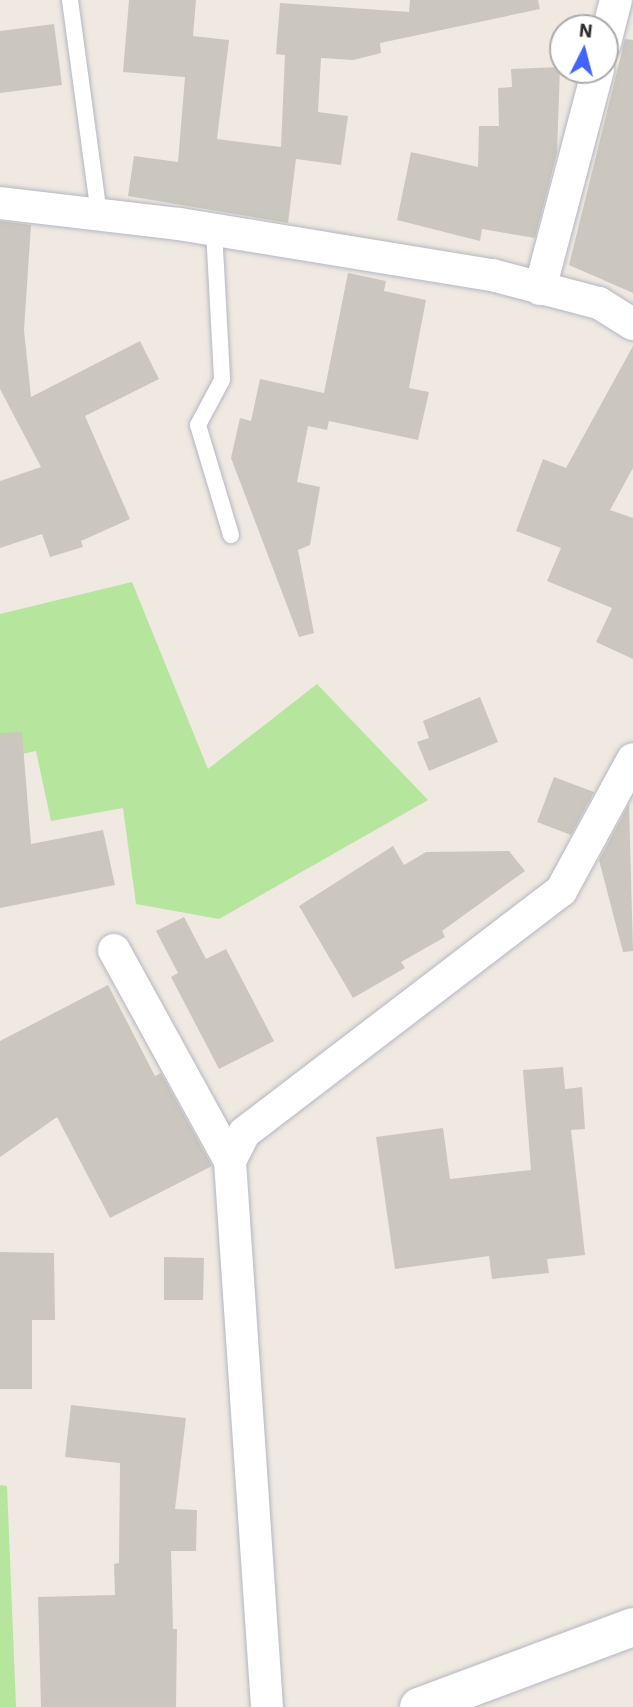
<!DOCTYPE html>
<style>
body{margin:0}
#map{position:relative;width:633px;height:1707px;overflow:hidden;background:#efe9e1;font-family:"IBM Plex Sans",sans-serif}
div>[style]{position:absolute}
.green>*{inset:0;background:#b6e59e}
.building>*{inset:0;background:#cbc7bf}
.roads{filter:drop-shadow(0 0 2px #b4b7c1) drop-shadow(0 0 2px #b4b7c1)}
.service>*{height:16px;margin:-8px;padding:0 8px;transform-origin:8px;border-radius:8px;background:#fff}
.minor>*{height:32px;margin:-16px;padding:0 16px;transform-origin:16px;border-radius:16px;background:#fff}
.tertiary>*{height:38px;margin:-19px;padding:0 19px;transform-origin:19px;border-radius:19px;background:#fff}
span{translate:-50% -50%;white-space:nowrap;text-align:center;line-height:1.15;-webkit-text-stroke:5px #fff;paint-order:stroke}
.north{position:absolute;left:549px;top:14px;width:70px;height:70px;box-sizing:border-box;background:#fff;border:2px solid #ababab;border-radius:50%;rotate:6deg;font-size:19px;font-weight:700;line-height:28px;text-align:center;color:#2e2e2e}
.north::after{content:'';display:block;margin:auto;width:24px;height:32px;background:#4264fb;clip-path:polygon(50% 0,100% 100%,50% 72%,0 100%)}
</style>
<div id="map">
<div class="green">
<i style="clip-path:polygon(132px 582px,208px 769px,317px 684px,428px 800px,219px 919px,136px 904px,123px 808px,51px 821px,36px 751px,0 759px,0 614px)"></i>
<i style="clip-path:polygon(0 1485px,7px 1486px,16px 1707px,0 1707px)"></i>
</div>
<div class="building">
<i style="clip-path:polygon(129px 0,196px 0,193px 36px,229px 40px,217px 139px,281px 147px,285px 55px,276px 54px,280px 3px,409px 12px,410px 0,538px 0,540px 9px,380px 43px,381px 53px,353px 60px,321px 58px,318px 112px,348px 116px,341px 165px,296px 159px,288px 223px,128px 196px,134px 156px,178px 162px,185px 77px,123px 72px)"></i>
<i style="clip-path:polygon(54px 24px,62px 85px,0 93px,0 31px)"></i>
<i style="clip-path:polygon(625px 39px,633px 40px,633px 293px,569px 265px)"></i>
<i style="clip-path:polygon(560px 67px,557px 153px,535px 238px,482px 229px,480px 241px,397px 220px,411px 152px,478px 167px,479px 126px,499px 126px,498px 88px,512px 87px,511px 69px)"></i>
<i style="clip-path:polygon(0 221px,31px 225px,24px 330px,31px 397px,140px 341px,159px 379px,85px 416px,130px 519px,81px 541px,83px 547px,50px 557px,42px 534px,0 548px,0 481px,41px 467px,0 389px)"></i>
<i style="clip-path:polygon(348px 273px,386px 281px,384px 291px,426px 300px,409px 388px,429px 392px,418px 440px,329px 421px,327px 430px,308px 426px,297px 482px,320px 487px,310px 545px,298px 550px,314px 633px,299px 637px,231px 458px,240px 418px,251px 421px,260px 379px,324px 393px)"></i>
<i style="clip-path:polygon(633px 346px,633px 468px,610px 510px,633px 518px,633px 659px,596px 642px,612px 608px,547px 581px,561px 548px,516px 531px,543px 459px,566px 468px)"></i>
<i style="clip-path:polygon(480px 697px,498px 742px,429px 771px,417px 742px,429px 738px,423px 721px)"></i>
<i style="clip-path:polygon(22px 732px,31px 844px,103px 830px,115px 885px,0 908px,0 733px)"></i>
<i style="clip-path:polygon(554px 777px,594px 792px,571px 835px,537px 822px)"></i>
<i style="clip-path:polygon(629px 804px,633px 951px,623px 952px,599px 860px)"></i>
<i style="clip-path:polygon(393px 846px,404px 865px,426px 852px,509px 851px,525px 871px,442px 931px,445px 937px,401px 962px,405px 968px,353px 998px,299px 906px)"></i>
<i style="clip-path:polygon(184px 917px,206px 959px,226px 949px,274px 1041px,219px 1069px,171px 977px,178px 973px,156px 931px)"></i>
<i style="clip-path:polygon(108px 985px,155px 1076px,161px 1073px,212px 1166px,110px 1218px,57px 1117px,0 1157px,0 1041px)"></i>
<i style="clip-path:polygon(563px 1067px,565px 1089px,582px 1087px,585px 1129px,571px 1130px,585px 1255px,547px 1259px,549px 1273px,492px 1279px,489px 1256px,395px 1269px,376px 1137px,443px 1128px,450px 1179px,531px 1170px,523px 1070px)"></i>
<i style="clip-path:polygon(0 1252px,54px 1253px,55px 1320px,32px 1320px,32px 1389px,0 1389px)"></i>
<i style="clip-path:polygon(164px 1257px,204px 1258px,203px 1300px,164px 1300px)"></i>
<i style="clip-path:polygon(71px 1405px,186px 1418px,175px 1509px,197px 1510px,196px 1551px,171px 1551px,173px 1629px,177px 1629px,176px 1707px,41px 1707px,38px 1597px,115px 1595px,114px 1564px,119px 1563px,120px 1463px,65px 1457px)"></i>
</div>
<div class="roads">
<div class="service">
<i style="left:70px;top:0;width:217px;rotate:82.3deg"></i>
<i style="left:214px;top:230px;width:150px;rotate:86.9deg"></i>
<i style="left:222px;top:380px;width:51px;rotate:118.1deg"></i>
<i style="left:198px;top:425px;width:115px;rotate:73.3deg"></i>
</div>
<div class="minor">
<i style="left:605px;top:43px;width:44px;rotate:-75.7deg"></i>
<i style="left:0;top:203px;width:180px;rotate:6.7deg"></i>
<i style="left:179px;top:224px;width:317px;rotate:9.3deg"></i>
<i style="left:492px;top:275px;width:111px;rotate:14.7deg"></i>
<i style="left:599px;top:303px;width:40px;rotate:32deg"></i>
<i style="left:540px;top:289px;width:227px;rotate:-75.2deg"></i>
<i style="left:114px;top:950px;width:241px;rotate:61.2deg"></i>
<i style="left:267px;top:1707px;width:547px;rotate:-93.88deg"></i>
<i style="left:230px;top:1161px;width:31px;rotate:-63deg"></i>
<i style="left:244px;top:1133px;width:399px;rotate:-37.4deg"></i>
<i style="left:561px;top:891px;width:150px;rotate:-61.4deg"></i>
</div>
<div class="tertiary">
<i style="left:419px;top:1707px;width:228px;rotate:-20.5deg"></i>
</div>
</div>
<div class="north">N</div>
</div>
